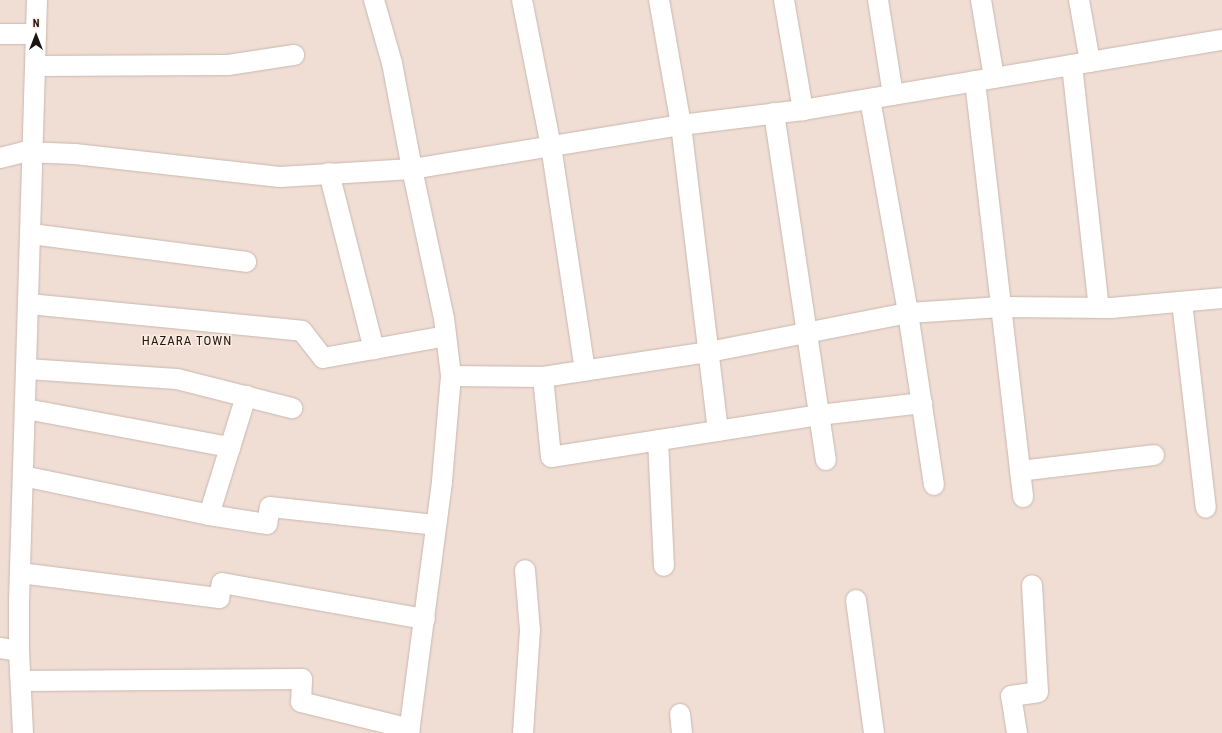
<!DOCTYPE html>
<style>
body{margin:0}
#map{position:relative;width:1222px;height:733px;overflow:hidden;background:#f0ded4;font-family:"Roboto Condensed",sans-serif}
div>[style]{position:absolute}
.roads{filter:drop-shadow(0 0 1px #c9b7ae) drop-shadow(0 0 1px #c9b7ae)}
.street>*{height:20px;margin:-10px;padding:0 10px;transform-origin:10px;border-radius:10px;background:#fff}
span{translate:-50% -50%;white-space:nowrap;text-align:center;line-height:1.15;-webkit-text-stroke:3px #feebe1;paint-order:stroke}
.neighbourhood-label{font-size:13px;color:#1c1613;letter-spacing:1px}
.north{position:absolute;left:16px;top:16px;width:40px;height:40px;-webkit-text-stroke:3px #feebe1;paint-order:stroke;rotate:0deg;font-size:11px;font-weight:700;line-height:16px;text-align:center;color:#1c1613}
.north::after{content:'';display:block;margin:auto;width:14px;height:18px;background:#1c1613;clip-path:polygon(50% 0,100% 100%,50% 72%,0 100%)}
</style>
<div id="map">
<div class="roads">
<div class="street">
<i style="left:374px;top:0;width:66px;rotate:74.1deg"></i>
<i style="left:392px;top:63px;width:108px;rotate:79.3deg"></i>
<i style="left:412px;top:169px;width:152px;rotate:77.9deg"></i>
<i style="left:444px;top:318px;width:58px;rotate:83.1deg"></i>
<i style="left:451px;top:376px;width:106px;rotate:94.9deg"></i>
<i style="left:442px;top:482px;width:253px;rotate:97.5deg"></i>
<i style="left:522px;top:0;width:149px;rotate:78.8deg"></i>
<i style="left:551px;top:146px;width:227px;rotate:81.4deg"></i>
<i style="left:659px;top:0;width:127px;rotate:80deg"></i>
<i style="left:681px;top:125px;width:308px;rotate:83.1deg"></i>
<i style="left:784px;top:0;width:112px;rotate:80.2deg"></i>
<i style="left:878px;top:0;width:96px;rotate:81deg"></i>
<i style="left:981px;top:0;width:79px;rotate:80.5deg"></i>
<i style="left:1079px;top:0;width:63px;rotate:79.9deg"></i>
<i style="left:0;top:34px;width:36px"></i>
<i style="left:1072px;top:65px;width:244px;rotate:83.7deg"></i>
<i style="left:36px;top:66px;width:192px;rotate:-0.3deg"></i>
<i style="left:228px;top:65px;width:67px;rotate:-8.6deg"></i>
<i style="left:975px;top:81px;width:419px;rotate:83.4deg"></i>
<i style="left:870px;top:99px;width:217px;rotate:79.9deg"></i>
<i style="left:908px;top:313px;width:174px;rotate:81.4deg"></i>
<i style="left:774px;top:113px;width:351px;rotate:81.5deg"></i>
<i style="left:0;top:158px;width:25px;rotate:-14deg"></i>
<i style="left:24px;top:152px;width:51px;rotate:2.2deg"></i>
<i style="left:75px;top:154px;width:206px;rotate:6.4deg"></i>
<i style="left:280px;top:177px;width:132px;rotate:-3.5deg"></i>
<i style="left:412px;top:169px;width:273px;rotate:-9.3deg"></i>
<i style="left:681px;top:125px;width:123px;rotate:-7deg"></i>
<i style="left:803px;top:110px;width:425px;rotate:-9.5deg"></i>
<i style="left:329px;top:173px;width:182px;rotate:75.7deg"></i>
<i style="left:31px;top:234px;width:217px;rotate:7.4deg"></i>
<i style="left:1182px;top:302px;width:207px;rotate:83.4deg"></i>
<i style="left:29px;top:304px;width:274px;rotate:5.6deg"></i>
<i style="left:302px;top:331px;width:34px;rotate:52deg"></i>
<i style="left:323px;top:358px;width:125px;rotate:-10.1deg"></i>
<i style="left:27px;top:369px;width:150px;rotate:3.8deg"></i>
<i style="left:177px;top:379px;width:119px;rotate:14.2deg"></i>
<i style="left:451px;top:376px;width:92px;rotate:0.6deg"></i>
<i style="left:543px;top:377px;width:168px;rotate:-8.6deg"></i>
<i style="left:709px;top:352px;width:203px;rotate:-11.1deg"></i>
<i style="left:908px;top:313px;width:93px;rotate:-3.7deg"></i>
<i style="left:1001px;top:307px;width:110px;rotate:0.5deg"></i>
<i style="left:1111px;top:308px;width:111px;rotate:-5.1deg"></i>
<i style="left:543px;top:377px;width:80px;rotate:84.3deg"></i>
<i style="left:551px;top:457px;width:271px;rotate:-8.9deg"></i>
<i style="left:819px;top:415px;width:104px;rotate:-6.6deg"></i>
<i style="left:26px;top:409px;width:208px;rotate:10.6deg"></i>
<i style="left:658px;top:440px;width:126px;rotate:87.3deg"></i>
<i style="left:1020px;top:471px;width:135px;rotate:-6.8deg"></i>
<i style="left:23px;top:476px;width:190px;rotate:11.8deg"></i>
<i style="left:209px;top:515px;width:59px;rotate:8.8deg"></i>
<i style="left:267px;top:524px;width:17px;rotate:-80deg"></i>
<i style="left:270px;top:507px;width:167px;rotate:6.2deg"></i>
<i style="left:209px;top:515px;width:125px;rotate:-72.7deg"></i>
<i style="left:20px;top:573px;width:201px;rotate:7.2deg"></i>
<i style="left:219px;top:598px;width:15px;rotate:-79deg"></i>
<i style="left:222px;top:583px;width:206px;rotate:10.1deg"></i>
<i style="left:856px;top:600px;width:134px;rotate:82.3deg"></i>
<i style="left:0;top:648px;width:19px;rotate:9deg"></i>
<i style="left:21px;top:681px;width:281px;rotate:-0.4deg"></i>
<i style="left:302px;top:679px;width:23px;rotate:92deg"></i>
<i style="left:301px;top:702px;width:112px;rotate:13.9deg"></i>
<i style="left:680px;top:714px;width:19px;rotate:84deg"></i>
<i style="left:23px;top:733px;width:82px;rotate:-92.8deg"></i>
<i style="left:19px;top:651px;width:49px;rotate:-90deg"></i>
<i style="left:19px;top:602px;width:602px;rotate:-88.29deg"></i>
<i style="left:523px;top:733px;width:103px;rotate:-86.1deg"></i>
<i style="left:530px;top:630px;width:60px;rotate:-94.8deg"></i>
<i style="left:1017px;top:733px;width:37px;rotate:-99deg"></i>
<i style="left:1011px;top:696px;width:27px;rotate:-8deg"></i>
<i style="left:1038px;top:692px;width:107px;rotate:-93.2deg"></i>
</div>
</div>
<div class="neighbourhood-label">
<span style="left:187px;top:341px">HAZARA TOWN</span>
</div>
<div class="north">N</div>
</div>
